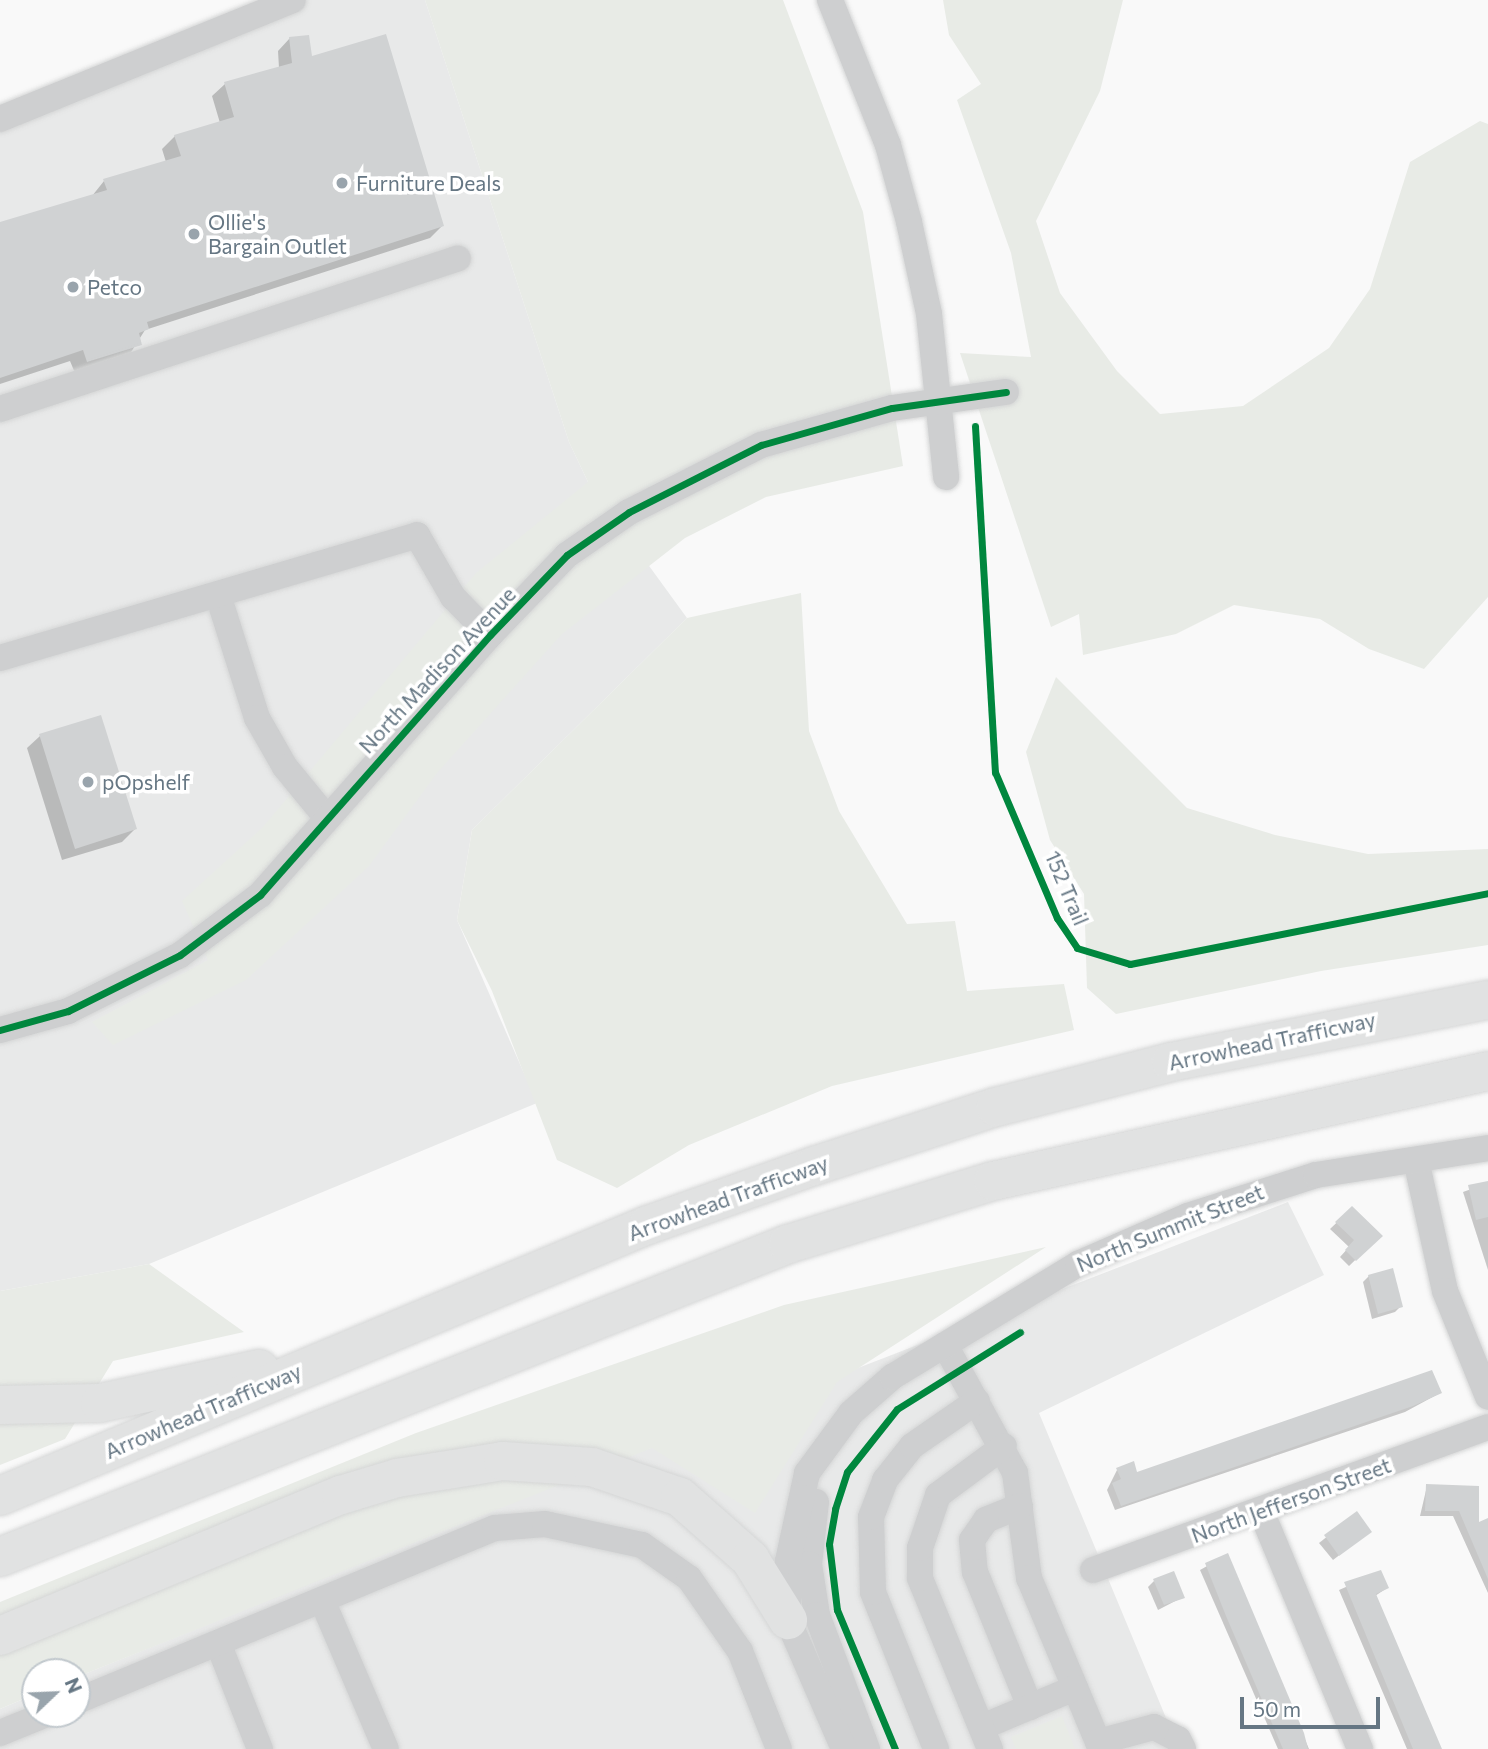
<!DOCTYPE html>
<style>
body{margin:0}
#map{position:relative;width:1488px;height:1749px;overflow:hidden;background:#f9f9f9;font-family:Commissioner,sans-serif}
div>[style]{position:absolute}
.built>*{inset:0;background:#e8e9e9}
.green>*{inset:0;background:#e8ebe6}
.shadow>*{inset:0;background:#0003}
.building>*{inset:0;background:#d0d2d3}
.roads{filter:drop-shadow(0 0 2px #d5d6d6) drop-shadow(0 0 2px #d5d6d6)}
.minor>*{height:26px;margin:-13px;padding:0 13px;transform-origin:13px;border-radius:13px;background:#cecfd0}
.highway>*{height:38px;margin:-19px;padding:0 19px;transform-origin:19px;border-radius:19px;background:#e1e2e2}
.cycleway>*{height:7px;margin:-3.5px;padding:0 3.5px;transform-origin:3.5px;border-radius:3.5px;background:#00873e}
.dots>*{width:19px;height:19px;translate:-50% -50%;box-sizing:border-box;border:4px solid #fff;border-radius:50%}
span{translate:-50% -50%;white-space:nowrap;text-align:center;line-height:1.15;-webkit-text-stroke:7px #fff;paint-order:stroke}
.poi-label{font-size:21px;color:#657683}
.left{translate:0 -50%;text-align:left}
.street-label{font-size:21px;color:#657683}
.north{position:absolute;left:21px;top:1658px;width:70px;height:70px;box-sizing:border-box;background:#fff;border:2px solid #c1c8cd;border-radius:50%;rotate:67deg;font-size:19px;font-weight:700;line-height:28px;text-align:center;color:#657683}
.north::after{content:'';display:block;margin:auto;width:24px;height:32px;background:#99a4ac;clip-path:polygon(50% 0,100% 100%,50% 72%,0 100%)}
.scale{position:absolute;left:1240px;top:1697px;width:140px;height:32px;box-sizing:border-box;border:4px solid #657683;border-top:0;padding-left:9px;font-size:21px;line-height:24px;white-space:nowrap;color:#657683;-webkit-text-stroke:5px #fff;paint-order:stroke}
</style>
<div id="map">
<div class="built">
<i style="clip-path:polygon(293px 0,425px 0,569px 442px,588px 482px,687px 618px,472px 830px,457px 920px,537px 1103px,149px 1264px,0 1291px,0 119px)"></i>
<i style="clip-path:polygon(1288px 1202px,1324px 1275px,1039px 1413px,1179px 1749px,0 1749px,0 1709px,35px 1694px,35px 1714px,77px 1714px,77px 1677px,503px 1505px)"></i>
</div>
<div class="green">
<i style="clip-path:polygon(425px 0,783px 0,863px 212px,903px 466px,766px 497px,685px 538px,562px 634px,437px 773px,369px 866px,246px 980px,113px 1045px,92px 1022px,208px 960px,182px 901px,263px 827px,476px 573px,588px 482px,569px 442px)"></i>
<i style="clip-path:polygon(943px 0,1123px 0,1100px 91px,1036px 221px,1060px 293px,1117px 371px,1160px 414px,1243px 406px,1329px 348px,1370px 289px,1410px 162px,1480px 121px,1488px 124px,1488px 597px,1424px 669px,1369px 649px,1320px 619px,1234px 605px,1176px 634px,1083px 655px,1079px 614px,1051px 627px,960px 353px,1031px 357px,1011px 253px,957px 100px,981px 84px,949px 35px)"></i>
<i style="clip-path:polygon(801px 593px,809px 731px,839px 811px,907px 924px,955px 921px,967px 991px,1064px 984px,1074px 1030px,832px 1086px,689px 1145px,617px 1188px,557px 1160px,492px 991px,457px 920px,472px 830px,687px 618px)"></i>
<i style="clip-path:polygon(1056px 677px,1187px 808px,1275px 835px,1368px 854px,1488px 849px,1488px 945px,1321px 971px,1116px 1014px,1087px 988px,1084px 894px,1050px 840px,1026px 752px)"></i>
<i style="clip-path:polygon(1046px 1247px,837px 1382px,755px 1513px,652px 1448px,77px 1677px,77px 1672px,35px 1672px,35px 1694px,0 1709px,0 1602px,416px 1433px,784px 1305px)"></i>
<i style="clip-path:polygon(149px 1264px,244px 1332px,113px 1361px,65px 1439px,0 1465px,0 1291px)"></i>
<i style="clip-path:polygon(1062px 1716px,1075px 1749px,1016px 1749px,1011px 1737px)"></i>
</div>
<div class="shadow">
<i style="clip-path:polygon(290px 38px,442px 226px,430px 238px,145px 330px,128px 357px,75px 373px,70px 361px,0 384px,0 224px,92px 196px,104px 181px,166px 162px,162px 149px,175px 136px,220px 123px,212px 96px,225px 84px,279px 68px,278px 51px)"></i>
<i style="clip-path:polygon(40px 736px,135px 829px,122px 842px,62px 860px,27px 748px)"></i>
<i style="clip-path:polygon(1488px 1183px,1488px 1270px,1463px 1192px)"></i>
<i style="clip-path:polygon(1352px 1208px,1380px 1236px,1349px 1266px,1340px 1257px,1349px 1247px,1330px 1229px)"></i>
<i style="clip-path:polygon(1369px 1276px,1401px 1306px,1395px 1312px,1372px 1319px,1363px 1282px)"></i>
<i style="clip-path:polygon(1440px 1393px,1405px 1412px,1115px 1510px,1107px 1490px,1117px 1470px,1136px 1474px)"></i>
<i style="clip-path:polygon(1427px 1486px,1477px 1487px,1477px 1525px,1488px 1520px,1488px 1593px,1453px 1516px,1420px 1516px)"></i>
<i style="clip-path:polygon(1356px 1514px,1363px 1537px,1333px 1560px,1319px 1543px)"></i>
<i style="clip-path:polygon(1227px 1555px,1309px 1749px,1278px 1749px,1200px 1570px)"></i>
<i style="clip-path:polygon(1380px 1572px,1387px 1588px,1375px 1596px,1438px 1749px,1407px 1749px,1339px 1590px)"></i>
<i style="clip-path:polygon(1154px 1581px,1183px 1597px,1158px 1610px,1148px 1587px)"></i>
</div>
<div class="building">
<i style="clip-path:polygon(386px 34px,444px 226px,147px 322px,149px 329px,139px 333px,142px 345px,87px 362px,83px 350px,0 378px,0 222px,107px 190px,103px 179px,181px 156px,174px 135px,234px 117px,224px 82px,292px 63px,289px 37px,309px 35px,312px 56px)"></i>
<i style="clip-path:polygon(101px 715px,137px 829px,75px 849px,39px 734px)"></i>
<i style="clip-path:polygon(1488px 1181px,1488px 1217px,1476px 1220px,1468px 1185px)"></i>
<i style="clip-path:polygon(1352px 1206px,1383px 1236px,1356px 1261px,1345px 1250px,1354px 1240px,1335px 1222px)"></i>
<i style="clip-path:polygon(1393px 1268px,1403px 1307px,1378px 1314px,1368px 1275px)"></i>
<i style="clip-path:polygon(1432px 1370px,1442px 1393px,1413px 1406px,1121px 1506px,1112px 1483px,1121px 1479px,1116px 1468px,1134px 1461px,1137px 1472px)"></i>
<i style="clip-path:polygon(1426px 1484px,1479px 1486px,1479px 1522px,1488px 1518px,1488px 1579px,1459px 1511px,1425px 1511px)"></i>
<i style="clip-path:polygon(1357px 1511px,1372px 1532px,1339px 1556px,1324px 1535px)"></i>
<i style="clip-path:polygon(1228px 1553px,1304px 1733px,1308px 1749px,1283px 1749px,1226px 1616px,1205px 1563px)"></i>
<i style="clip-path:polygon(1381px 1570px,1389px 1588px,1376px 1594px,1442px 1749px,1413px 1749px,1344px 1582px)"></i>
<i style="clip-path:polygon(1174px 1571px,1185px 1598px,1164px 1605px,1153px 1579px)"></i>
</div>
<div class="roads">
<div class="minor">
<i style="left:830px;top:0;width:156px;rotate:68.2deg"></i>
<i style="left:888px;top:145px;width:80px;rotate:74.7deg"></i>
<i style="left:909px;top:222px;width:94px;rotate:77.7deg"></i>
<i style="left:929px;top:314px;width:164px;rotate:84deg"></i>
<i style="left:0;top:119px;width:316px;rotate:-22.1deg"></i>
<i style="left:0;top:409px;width:482px;rotate:-18.2deg"></i>
<i style="left:218px;top:595px;width:129px;rotate:72.4deg"></i>
<i style="left:257px;top:718px;width:56px;rotate:60.3deg"></i>
<i style="left:285px;top:767px;width:65px;rotate:50.6deg"></i>
<i style="left:0;top:658px;width:435px;rotate:-16.4deg"></i>
<i style="left:417px;top:535px;width:72px;rotate:59.9deg"></i>
<i style="left:453px;top:597px;width:53px;rotate:45.8deg"></i>
<i style="left:0;top:1030px;width:71px;rotate:-15.6deg"></i>
<i style="left:68px;top:1011px;width:125px;rotate:-26.6deg"></i>
<i style="left:180px;top:955px;width:100px;rotate:-36.9deg"></i>
<i style="left:260px;top:895px;width:347px;rotate:-48.5deg"></i>
<i style="left:490px;top:635px;width:111px;rotate:-46.1deg"></i>
<i style="left:567px;top:555px;width:75px;rotate:-34.7deg"></i>
<i style="left:629px;top:512px;width:148px;rotate:-26.9deg"></i>
<i style="left:761px;top:445px;width:136px;rotate:-15.8deg"></i>
<i style="left:892px;top:408px;width:115px;rotate:-8deg"></i>
<i style="left:1416px;top:1160px;width:134px;rotate:77.5deg"></i>
<i style="left:1445px;top:1291px;width:114px;rotate:67.9deg"></i>
<i style="left:945px;top:1345px;width:146px;rotate:61.3deg"></i>
<i style="left:1015px;top:1473px;width:106px;rotate:82.4deg"></i>
<i style="left:1029px;top:1578px;width:186px;rotate:67.2deg"></i>
<i style="left:816px;top:1502px;width:62px;rotate:96.4deg"></i>
<i style="left:809px;top:1564px;width:52px;rotate:81.1deg"></i>
<i style="left:817px;top:1615px;width:143px;rotate:69.5deg"></i>
<i style="left:1020px;top:1506px;width:37px;rotate:158deg"></i>
<i style="left:986px;top:1520px;width:24px;rotate:125deg"></i>
<i style="left:972px;top:1540px;width:32px;rotate:85deg"></i>
<i style="left:975px;top:1572px;width:146px;rotate:67.8deg"></i>
<i style="left:1261px;top:1511px;width:258px;rotate:67.4deg"></i>
<i style="left:1093px;top:1570px;width:420px;rotate:-19.9deg"></i>
<i style="left:322px;top:1600px;width:162px;rotate:66.8deg"></i>
<i style="left:218px;top:1643px;width:114px;rotate:68.4deg"></i>
<i style="left:77px;top:1701px;width:452px;rotate:-22.5deg"></i>
<i style="left:495px;top:1528px;width:50px;rotate:-4.6deg"></i>
<i style="left:545px;top:1524px;width:99px;rotate:12.2deg"></i>
<i style="left:642px;top:1545px;width:57px;rotate:35.1deg"></i>
<i style="left:689px;top:1578px;width:89px;rotate:55.1deg"></i>
<i style="left:740px;top:1651px;width:105px;rotate:68.3deg"></i>
<i style="left:982px;top:1727px;width:101px;rotate:-22.8deg"></i>
<i style="left:0;top:1733px;width:51px;rotate:-22deg"></i>
<i style="left:1098px;top:1742px;width:58px;rotate:-15deg"></i>
<i style="left:1154px;top:1727px;width:27px;rotate:27deg"></i>
<i style="left:1178px;top:1739px;width:11px;rotate:63deg"></i>
<i style="left:844px;top:1749px;width:141px;rotate:-113.5deg"></i>
<i style="left:788px;top:1620px;width:59px;rotate:-90deg"></i>
<i style="left:788px;top:1561px;width:90px;rotate:-77.8deg"></i>
<i style="left:807px;top:1473px;width:74px;rotate:-53.7deg"></i>
<i style="left:851px;top:1413px;width:55px;rotate:-41.3deg"></i>
<i style="left:892px;top:1377px;width:218px;rotate:-31.3deg"></i>
<i style="left:1078px;top:1264px;width:120px;rotate:-23.6deg"></i>
<i style="left:1188px;top:1216px;width:134px;rotate:-17.8deg"></i>
<i style="left:1316px;top:1175px;width:174px;rotate:-8.9deg"></i>
<i style="left:936px;top:1749px;width:169px;rotate:-111.9deg"></i>
<i style="left:873px;top:1592px;width:75px;rotate:-91.5deg"></i>
<i style="left:871px;top:1517px;width:40px;rotate:-69deg"></i>
<i style="left:885px;top:1480px;width:43px;rotate:-51.5deg"></i>
<i style="left:912px;top:1446px;width:79px;rotate:-34.7deg"></i>
<i style="left:990px;top:1749px;width:185px;rotate:-112.3deg"></i>
<i style="left:920px;top:1578px;width:30px;rotate:-90deg"></i>
<i style="left:920px;top:1548px;width:56px;rotate:-71.2deg"></i>
<i style="left:938px;top:1495px;width:82px;rotate:-36.6deg"></i>
</div>
<div class="highway">
<i style="left:0;top:1405px;width:100px;rotate:-1.1deg"></i>
<i style="left:100px;top:1403px;width:163px;rotate:-12.1deg"></i>
<i style="left:0;top:1496px;width:702px;rotate:-22.7deg"></i>
<i style="left:648px;top:1225px;width:176px;rotate:-19.6deg"></i>
<i style="left:814px;top:1166px;width:191px;rotate:-18deg"></i>
<i style="left:996px;top:1107px;width:181px;rotate:-14.4deg"></i>
<i style="left:1171px;top:1062px;width:323px;rotate:-11.1deg"></i>
<i style="left:0;top:1557px;width:848px;rotate:-21.66deg"></i>
<i style="left:788px;top:1244px;width:214px;rotate:-17.1deg"></i>
<i style="left:993px;top:1181px;width:507px;rotate:-12.53deg"></i>
<i style="left:0;top:1636px;width:369px;rotate:-22.5deg"></i>
<i style="left:341px;top:1495px;width:59px;rotate:-16.9deg"></i>
<i style="left:397px;top:1478px;width:107px;rotate:-9.1deg"></i>
<i style="left:503px;top:1461px;width:89px;rotate:3.9deg"></i>
<i style="left:592px;top:1467px;width:93px;rotate:18.8deg"></i>
<i style="left:680px;top:1497px;width:94px;rotate:41.5deg"></i>
<i style="left:750px;top:1559px;width:72px;rotate:58.1deg"></i>
</div>
</div>
<div class="cycleway">
<i style="left:975px;top:426px;width:347px;rotate:86.7deg"></i>
<i style="left:995px;top:772px;width:159px;rotate:67deg"></i>
<i style="left:1057px;top:918px;width:36px;rotate:56deg"></i>
<i style="left:1077px;top:948px;width:55px;rotate:16.8deg"></i>
<i style="left:1130px;top:964px;width:365px;rotate:-11.2deg"></i>
<i style="left:0;top:1030px;width:71px;rotate:-15.6deg"></i>
<i style="left:68px;top:1011px;width:125px;rotate:-26.6deg"></i>
<i style="left:180px;top:955px;width:100px;rotate:-36.9deg"></i>
<i style="left:260px;top:895px;width:347px;rotate:-48.5deg"></i>
<i style="left:490px;top:635px;width:111px;rotate:-46.1deg"></i>
<i style="left:567px;top:555px;width:75px;rotate:-34.7deg"></i>
<i style="left:629px;top:512px;width:148px;rotate:-26.9deg"></i>
<i style="left:761px;top:445px;width:136px;rotate:-15.8deg"></i>
<i style="left:892px;top:408px;width:115px;rotate:-8deg"></i>
<i style="left:895px;top:1749px;width:151px;rotate:-112.6deg"></i>
<i style="left:837px;top:1610px;width:66px;rotate:-96.9deg"></i>
<i style="left:829px;top:1544px;width:36px;rotate:-80deg"></i>
<i style="left:835px;top:1509px;width:39px;rotate:-72deg"></i>
<i style="left:847px;top:1472px;width:80px;rotate:-51.6deg"></i>
<i style="left:897px;top:1409px;width:145px;rotate:-32deg"></i>
</div>
<div class="dots">
<i style="left:342px;top:183px;background:#99a4ac"></i>
<i style="left:194px;top:234px;background:#99a4ac"></i>
<i style="left:73px;top:287px;background:#99a4ac"></i>
<i style="left:88px;top:782px;background:#99a4ac"></i>
</div>
<div class="poi-label">
<span class="left" style="left:356px;top:183px">Furniture Deals</span>
<span class="left" style="left:208px;top:234px">Ollie's<br>Bargain Outlet</span>
<span class="left" style="left:87px;top:287px">Petco</span>
<span class="left" style="left:102px;top:782px">pOpshelf</span>
</div>
<div class="street-label">
<span style="left:437px;top:670px;rotate:-47deg">North Madison Avenue</span>
<span style="left:1067px;top:888px;rotate:67deg">152 Trail</span>
<span style="left:1272px;top:1041px;rotate:-12deg">Arrowhead Trafficway</span>
<span style="left:728px;top:1198px;rotate:-20deg">Arrowhead Trafficway</span>
<span style="left:1170px;top:1228px;rotate:-22deg">North Summit Street</span>
<span style="left:203px;top:1411px;rotate:-23deg">Arrowhead Trafficway</span>
<span style="left:1291px;top:1500px;rotate:-20deg">North Jefferson Street</span>
</div>
<div class="north">N</div>
<div class="scale">50 m</div>
</div>
